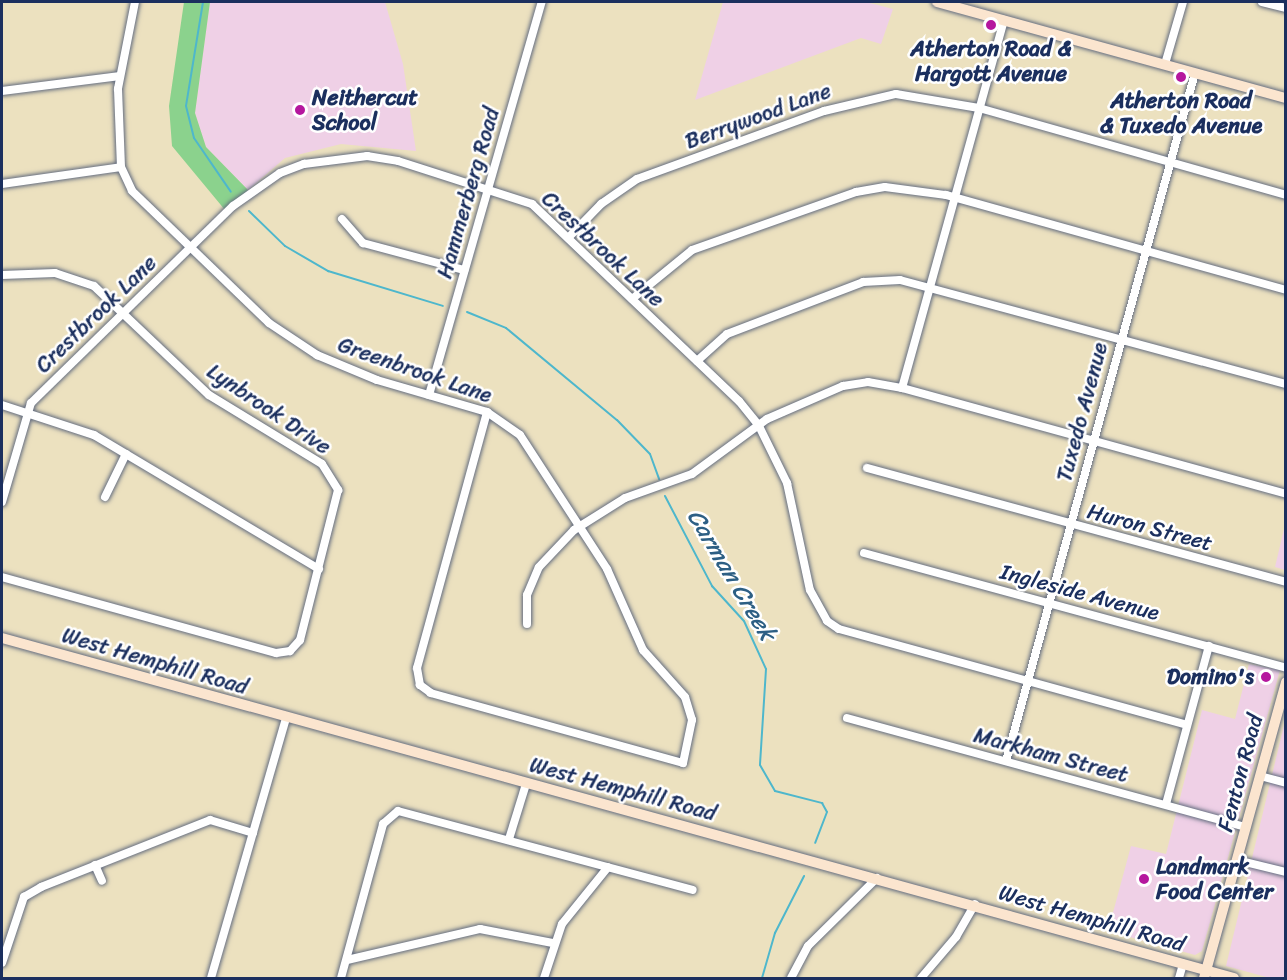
<!DOCTYPE html>
<style>
body{margin:0}
#map{position:relative;width:1287px;height:980px;overflow:hidden;background:#ece1bf;font-family:Sriracha,sans-serif}
div>[style]{position:absolute}
.built>*{inset:0;background:#efd0e6}
.green>*{inset:0;background:#8bd28d}
.stream>*{height:2px;margin:-1px;padding:0 1px;transform-origin:1px;border-radius:1px;background:#4eb7cc}
.roads{filter:drop-shadow(0 0 2px #646d80) drop-shadow(0 0 2px #646d80)}
.street>*{height:8px;margin:-4px;padding:0 4px;transform-origin:4px;border-radius:4px;background:#fff}
.secondary>*{height:10px;margin:-5px;padding:0 5px;transform-origin:5px;border-radius:5px;background:#fbe5cf}
.dots>*{width:16px;height:16px;translate:-50% -50%;box-sizing:border-box;border:3px solid #fff;border-radius:50%}
span{translate:-50% -50%;white-space:nowrap;text-align:center;line-height:1.15;-webkit-text-stroke:5px #fff;paint-order:stroke}
.poi-label{font-size:22px;color:#1b2f5e;font-weight:700}
.left{translate:0 -50%;text-align:left}
.right{translate:-100% -50%;text-align:right}
.street-label{font-size:22px;color:#1b2f5e}
.water-label{font-size:24px;color:#2d5f84;font-style:italic}
.frame{position:absolute;inset:0;border:3px solid #1b2f5e;pointer-events:none}
</style>
<div id="map">
<div class="built">
<i style="clip-path:polygon(210px 2px,385px 2px,403px 64px,416px 151px,341px 144px,285px 158px,248px 190px,206px 147px,195px 113px)"></i>
<i style="clip-path:polygon(723px 2px,866px 2px,893px 9px,881px 44px,861px 38px,695px 100px)"></i>
<i style="clip-path:polygon(1285px 525px,1286px 570px,1285px 570px,1275px 567px)"></i>
<i style="clip-path:polygon(1249px 664px,1280px 670px,1202px 951px,1195px 955px,1108px 931px,1131px 846px,1166px 854px,1202px 710px,1235px 719px)"></i>
<i style="clip-path:polygon(1285px 721px,1285px 978px,1270px 978px,1226px 966px)"></i>
</div>
<div class="green">
<i style="clip-path:polygon(184px 2px,210px 2px,195px 113px,206px 147px,248px 190px,225px 210px,172px 146px,169px 106px)"></i>
</div>
<div class="stream">
<i style="left:203px;top:2px;width:105px;rotate:99.3deg"></i>
<i style="left:186px;top:106px;width:33px;rotate:76deg"></i>
<i style="left:194px;top:138px;width:65px;rotate:55.6deg"></i>
<i style="left:249px;top:211px;width:50px;rotate:44.2deg"></i>
<i style="left:285px;top:246px;width:50px;rotate:30.2deg"></i>
<i style="left:328px;top:271px;width:120px;rotate:16.9deg"></i>
<i style="left:467px;top:312px;width:42px;rotate:22.3deg"></i>
<i style="left:506px;top:328px;width:144px;rotate:39.7deg"></i>
<i style="left:617px;top:420px;width:47px;rotate:45.9deg"></i>
<i style="left:650px;top:454px;width:27px;rotate:70deg"></i>
<i style="left:665px;top:496px;width:102px;rotate:62.4deg"></i>
<i style="left:712px;top:586px;width:47px;rotate:47.6deg"></i>
<i style="left:744px;top:621px;width:53px;rotate:65.4deg"></i>
<i style="left:766px;top:669px;width:96px;rotate:93.6deg"></i>
<i style="left:760px;top:765px;width:30px;rotate:60deg"></i>
<i style="left:775px;top:791px;width:49px;rotate:14.3deg"></i>
<i style="left:822px;top:803px;width:10px;rotate:61deg"></i>
<i style="left:827px;top:812px;width:33px;rotate:111deg"></i>
<i style="left:762px;top:978px;width:47px;rotate:-73.9deg"></i>
<i style="left:775px;top:933px;width:64px;rotate:-63deg"></i>
</div>
<div class="roads">
<div class="street">
<i style="left:135px;top:2px;width:89px;rotate:101.1deg"></i>
<i style="left:118px;top:89px;width:78px;rotate:87.8deg"></i>
<i style="left:121px;top:167px;width:26px;rotate:65deg"></i>
<i style="left:132px;top:191px;width:190px;rotate:43.9deg"></i>
<i style="left:269px;top:323px;width:58px;rotate:33.7deg"></i>
<i style="left:317px;top:355px;width:65px;rotate:22.6deg"></i>
<i style="left:377px;top:380px;width:115px;rotate:16.2deg"></i>
<i style="left:487px;top:412px;width:40px;rotate:34.9deg"></i>
<i style="left:520px;top:435px;width:160px;rotate:57deg"></i>
<i style="left:607px;top:569px;width:89px;rotate:66deg"></i>
<i style="left:643px;top:650px;width:63px;rotate:48.2deg"></i>
<i style="left:685px;top:697px;width:24px;rotate:73deg"></i>
<i style="left:692px;top:720px;width:44px;rotate:101.8deg"></i>
<i style="left:683px;top:763px;width:262px;rotate:-164.5deg"></i>
<i style="left:431px;top:693px;width:14px;rotate:-144deg"></i>
<i style="left:420px;top:685px;width:17px;rotate:-100deg"></i>
<i style="left:417px;top:668px;width:265px;rotate:-74.7deg"></i>
<i style="left:1262px;top:2px;width:25px;rotate:14deg"></i>
<i style="left:1165px;top:64px;width:65px;rotate:-73.8deg"></i>
<i style="left:2px;top:91px;width:119px;rotate:-7.2deg"></i>
<i style="left:2px;top:184px;width:120px;rotate:-8.1deg"></i>
<i style="left:342px;top:219px;width:32px;rotate:49deg"></i>
<i style="left:363px;top:243px;width:105px;rotate:15deg"></i>
<i style="left:570px;top:236px;width:45px;rotate:-45.9deg"></i>
<i style="left:601px;top:204px;width:44px;rotate:-34.8deg"></i>
<i style="left:637px;top:179px;width:199px;rotate:-20deg"></i>
<i style="left:824px;top:111px;width:74px;rotate:-13.3deg"></i>
<i style="left:896px;top:94px;width:84px;rotate:9.6deg"></i>
<i style="left:979px;top:108px;width:319px;rotate:15.8deg"></i>
<i style="left:2px;top:275px;width:53px;rotate:-2.2deg"></i>
<i style="left:55px;top:273px;width:41px;rotate:18.4deg"></i>
<i style="left:94px;top:286px;width:158px;rotate:43.5deg"></i>
<i style="left:209px;top:395px;width:132px;rotate:31.4deg"></i>
<i style="left:322px;top:464px;width:31px;rotate:58deg"></i>
<i style="left:338px;top:490px;width:155px;rotate:104.2deg"></i>
<i style="left:300px;top:640px;width:15px;rotate:132deg"></i>
<i style="left:290px;top:651px;width:14px;rotate:172deg"></i>
<i style="left:276px;top:653px;width:284px;rotate:-164.5deg"></i>
<i style="left:632px;top:299px;width:77px;rotate:-39.2deg"></i>
<i style="left:692px;top:250px;width:174px;rotate:-19.5deg"></i>
<i style="left:856px;top:192px;width:29px;rotate:-10deg"></i>
<i style="left:885px;top:187px;width:62px;rotate:7.5deg"></i>
<i style="left:946px;top:195px;width:353px;rotate:15.6deg"></i>
<i style="left:697px;top:361px;width:40px;rotate:-42deg"></i>
<i style="left:727px;top:334px;width:146px;rotate:-20.9deg"></i>
<i style="left:863px;top:282px;width:37px;rotate:-3deg"></i>
<i style="left:900px;top:280px;width:400px;rotate:15.1deg"></i>
<i style="left:902px;top:388px;width:382px;rotate:-74.5deg"></i>
<i style="left:429px;top:395px;width:409px;rotate:-74deg"></i>
<i style="left:2px;top:405px;width:97px;rotate:18.1deg"></i>
<i style="left:94px;top:435px;width:262px;rotate:30.8deg"></i>
<i style="left:867px;top:468px;width:434px;rotate:15.2deg"></i>
<i style="left:105px;top:497px;width:48px;rotate:-64deg"></i>
<i style="left:2px;top:502px;width:103px;rotate:-73.7deg"></i>
<i style="left:31px;top:403px;width:282px;rotate:-44.3deg"></i>
<i style="left:233px;top:206px;width:57px;rotate:-35.1deg"></i>
<i style="left:280px;top:173px;width:26px;rotate:-21deg"></i>
<i style="left:304px;top:164px;width:64px;rotate:-7.2deg"></i>
<i style="left:367px;top:156px;width:31px;rotate:9deg"></i>
<i style="left:398px;top:161px;width:141px;rotate:17.8deg"></i>
<i style="left:532px;top:204px;width:286px;rotate:43.6deg"></i>
<i style="left:739px;top:401px;width:32px;rotate:51deg"></i>
<i style="left:759px;top:426px;width:64px;rotate:63.8deg"></i>
<i style="left:787px;top:483px;width:109px;rotate:77.9deg"></i>
<i style="left:810px;top:590px;width:35px;rotate:61deg"></i>
<i style="left:827px;top:621px;width:14px;rotate:34deg"></i>
<i style="left:839px;top:629px;width:361px;rotate:15.4deg"></i>
<i style="left:864px;top:553px;width:437px;rotate:15.2deg"></i>
<i style="left:527px;top:624px;width:29px;rotate:-90deg"></i>
<i style="left:527px;top:595px;width:30px;rotate:-67deg"></i>
<i style="left:539px;top:567px;width:51px;rotate:-46.6deg"></i>
<i style="left:574px;top:530px;width:60px;rotate:-32.1deg"></i>
<i style="left:625px;top:498px;width:71px;rotate:-19.7deg"></i>
<i style="left:692px;top:474px;width:93px;rotate:-36.3deg"></i>
<i style="left:767px;top:419px;width:83px;rotate:-23.5deg"></i>
<i style="left:843px;top:386px;width:25px;rotate:-9deg"></i>
<i style="left:868px;top:382px;width:35px;rotate:10deg"></i>
<i style="left:902px;top:388px;width:398px;rotate:15.4deg"></i>
<i style="left:847px;top:718px;width:414px;rotate:15.3deg"></i>
<i style="left:1006px;top:761px;width:713px;rotate:-74.64deg"></i>
<i style="left:1260px;top:776px;width:27px;rotate:15deg"></i>
<i style="left:1166px;top:804px;width:164px;rotate:-74.8deg"></i>
<i style="left:509px;top:839px;width:58px;rotate:-72.8deg"></i>
<i style="left:1237px;top:860px;width:50px;rotate:13.8deg"></i>
<i style="left:95px;top:865px;width:17px;rotate:66deg"></i>
<i style="left:347px;top:960px;width:137px;rotate:-13.1deg"></i>
<i style="left:480px;top:929px;width:74px;rotate:10.9deg"></i>
<i style="left:2px;top:963px;width:70px;rotate:-71.6deg"></i>
<i style="left:24px;top:897px;width:20px;rotate:-30deg"></i>
<i style="left:41px;top:887px;width:182px;rotate:-21.6deg"></i>
<i style="left:210px;top:820px;width:45px;rotate:16.8deg"></i>
<i style="left:211px;top:978px;width:271px;rotate:-73.9deg"></i>
<i style="left:341px;top:978px;width:160px;rotate:-74.7deg"></i>
<i style="left:383px;top:824px;width:20px;rotate:-41deg"></i>
<i style="left:398px;top:811px;width:305px;rotate:15deg"></i>
<i style="left:544px;top:978px;width:57px;rotate:-71.6deg"></i>
<i style="left:562px;top:924px;width:73px;rotate:-51.1deg"></i>
<i style="left:791px;top:978px;width:36px;rotate:-62deg"></i>
<i style="left:808px;top:946px;width:97px;rotate:-44.6deg"></i>
<i style="left:921px;top:978px;width:54px;rotate:-49.5deg"></i>
<i style="left:956px;top:937px;width:38px;rotate:-60deg"></i>
<i style="left:1179px;top:978px;width:15px;rotate:-74deg"></i>
</div>
<div class="secondary">
<i style="left:937px;top:2px;width:362px;rotate:15.4deg"></i>
<i style="left:2px;top:638px;width:1278px;rotate:15.43deg"></i>
<i style="left:1204px;top:978px;width:307px;rotate:-74.5deg"></i>
</div>
</div>
<div class="dots">
<i style="left:991px;top:25px;background:#b5179e"></i>
<i style="left:1181px;top:77px;background:#b5179e"></i>
<i style="left:300px;top:110px;background:#b5179e"></i>
<i style="left:1266px;top:677px;background:#b5179e"></i>
<i style="left:1144px;top:879px;background:#b5179e"></i>
</div>
<div class="poi-label">
<span style="left:991px;top:61px">Atherton Road &amp;<br>Hargott Avenue</span>
<span class="left" style="left:312px;top:110px">Neithercut<br>School</span>
<span style="left:1181px;top:113px">Atherton Road<br>&amp; Tuxedo Avenue</span>
<span class="right" style="left:1254px;top:677px">Domino's</span>
<span class="left" style="left:1156px;top:879px">Landmark<br>Food Center</span>
</div>
<div class="street-label">
<span style="left:758px;top:116px;rotate:-20deg">Berrywood Lane</span>
<span style="left:468px;top:193px;rotate:-74deg">Hammerberg Road</span>
<span style="left:603px;top:249px;rotate:43deg">Crestbrook Lane</span>
<span style="left:96px;top:314px;rotate:-44deg">Crestbrook Lane</span>
<span style="left:415px;top:370px;rotate:19deg">Greenbrook Lane</span>
<span style="left:269px;top:409px;rotate:34deg">Lynbrook Drive</span>
<span style="left:1082px;top:412px;rotate:-75deg">Tuxedo Avenue</span>
<span style="left:1150px;top:527px;rotate:15deg">Huron Street</span>
<span style="left:1080px;top:592px;rotate:15deg">Ingleside Avenue</span>
<span style="left:155px;top:661px;rotate:16deg">West Hemphill Road</span>
<span style="left:1051px;top:755px;rotate:15deg">Markham Street</span>
<span style="left:1240px;top:773px;rotate:-75deg">Fenton Road</span>
<span style="left:623px;top:789px;rotate:15deg">West Hemphill Road</span>
<span style="left:1092px;top:918px;rotate:16deg">West Hemphill Road</span>
</div>
<div class="water-label">
<span style="left:731px;top:575px;rotate:59deg">Carman Creek</span>
</div>
<div class="frame"></div>
</div>
